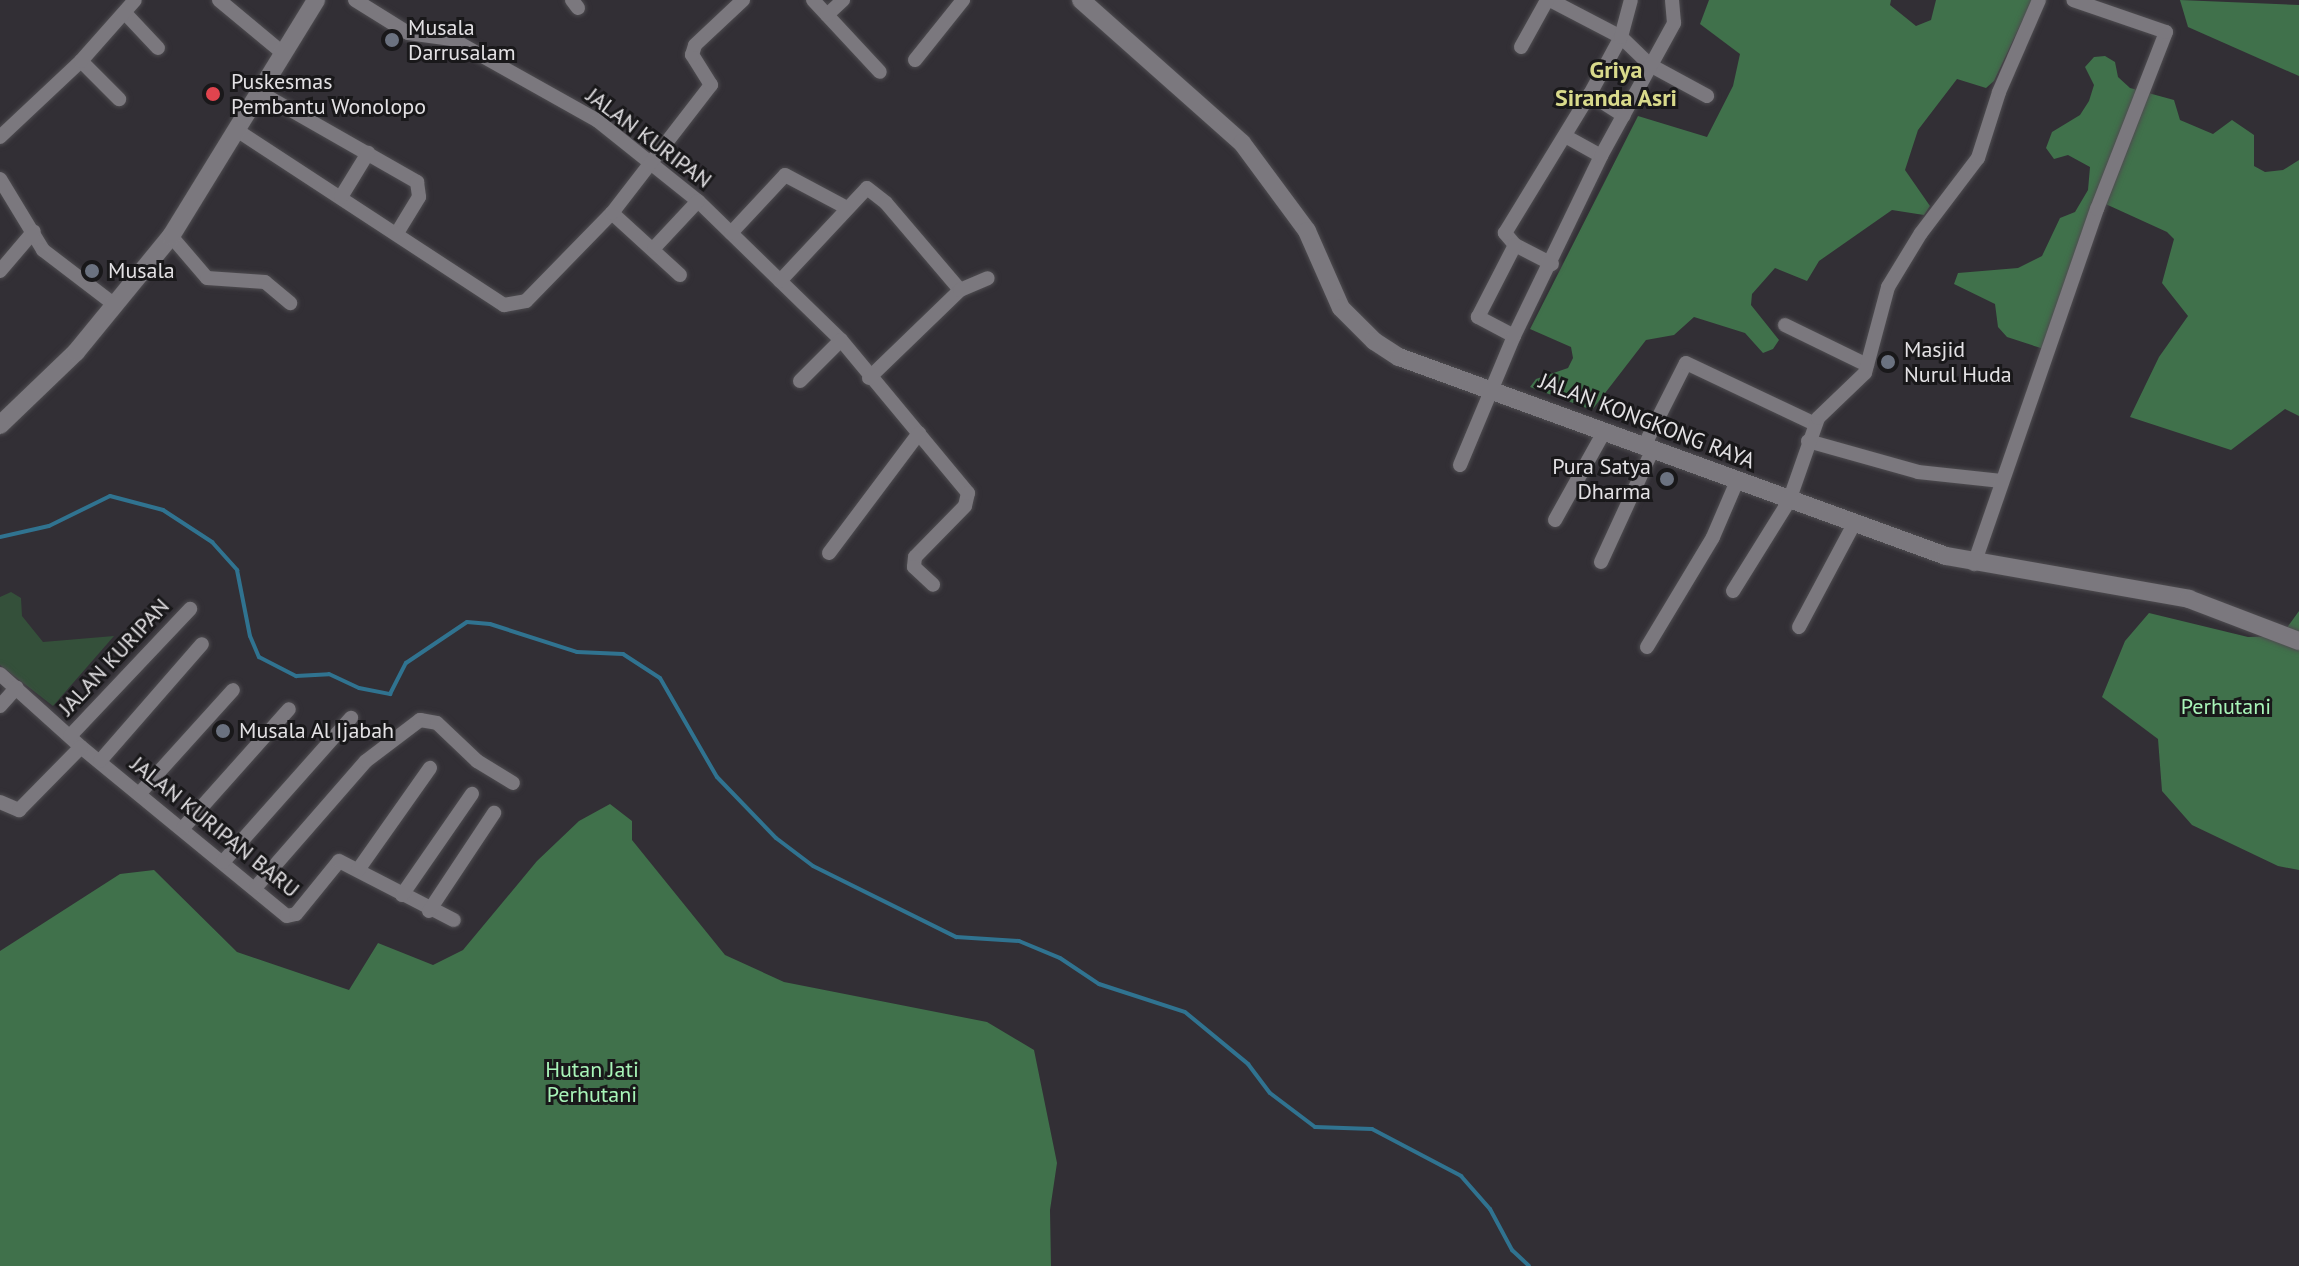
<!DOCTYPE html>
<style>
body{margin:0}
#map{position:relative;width:2299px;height:1266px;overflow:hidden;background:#322f35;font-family:"PT Sans",sans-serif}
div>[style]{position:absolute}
.green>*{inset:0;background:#34503a}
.forest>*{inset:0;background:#40714b}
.stream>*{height:4px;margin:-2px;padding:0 2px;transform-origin:2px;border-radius:2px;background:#307390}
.roads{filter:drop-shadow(0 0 2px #4e4c50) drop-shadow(0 0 2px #4e4c50)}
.street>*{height:14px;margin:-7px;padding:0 7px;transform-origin:7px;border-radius:7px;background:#7b787e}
.secondary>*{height:18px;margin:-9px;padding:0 9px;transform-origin:9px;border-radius:9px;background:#7b787e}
.dots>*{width:22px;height:22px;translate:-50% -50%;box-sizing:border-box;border:4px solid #19181a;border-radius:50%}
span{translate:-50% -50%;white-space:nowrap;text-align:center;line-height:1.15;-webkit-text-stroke:6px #19181a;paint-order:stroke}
.poi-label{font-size:22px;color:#e3e1e4}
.left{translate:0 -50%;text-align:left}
.right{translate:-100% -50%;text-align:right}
.street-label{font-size:22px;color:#e3e1e4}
.park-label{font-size:22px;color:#a8f4b8}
.neighbourhood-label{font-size:24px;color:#d9da8b;font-weight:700}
</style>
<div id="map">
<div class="green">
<i style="clip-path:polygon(11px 592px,21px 598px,22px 616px,43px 642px,114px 636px,53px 706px,0 665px,0 597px)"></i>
</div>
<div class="forest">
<i style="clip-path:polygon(1709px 0,1891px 0,1890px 5px,1916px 26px,1931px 20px,1936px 0,2032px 0,1994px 81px,1986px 88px,1957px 79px,1918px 130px,1905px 170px,1930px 206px,1924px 215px,1892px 210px,1819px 261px,1807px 281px,1775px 268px,1752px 294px,1751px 305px,1779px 340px,1773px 349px,1763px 353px,1745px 333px,1694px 317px,1674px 335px,1646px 340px,1592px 410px,1530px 387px,1536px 379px,1568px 368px,1573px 358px,1571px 347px,1530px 329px,1638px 116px,1707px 137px,1733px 86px,1740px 54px,1700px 24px)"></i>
<i style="clip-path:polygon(2180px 0,2299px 5px,2299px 76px,2188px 27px)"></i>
<i style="clip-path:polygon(2105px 56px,2115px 62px,2118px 77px,2130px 88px,2174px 100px,2180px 120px,2213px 134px,2232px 120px,2254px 135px,2254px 166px,2265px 172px,2283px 170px,2299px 160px,2299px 416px,2285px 409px,2231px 450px,2130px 417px,2159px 357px,2188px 316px,2162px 283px,2174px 239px,2167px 232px,2099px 201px,2047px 350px,2007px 337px,1998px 327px,1995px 304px,1954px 284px,1958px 273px,2018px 268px,2042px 256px,2060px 218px,2075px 212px,2088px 190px,2090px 167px,2068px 155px,2054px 159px,2046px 148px,2052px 132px,2080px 115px,2089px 101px,2094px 85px,2085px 67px,2094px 57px)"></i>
<i style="clip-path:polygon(2299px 611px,2299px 870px,2278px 866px,2192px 825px,2162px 791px,2158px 739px,2102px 697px,2125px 641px,2149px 613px,2248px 637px,2281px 636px)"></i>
<i style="clip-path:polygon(610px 804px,632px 821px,632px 840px,725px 955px,784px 982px,987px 1022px,1034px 1050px,1057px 1163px,1050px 1210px,1051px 1266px,0 1266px,0 951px,120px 874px,154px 870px,237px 952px,349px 990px,378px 943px,433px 965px,463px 950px,537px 861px,579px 821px)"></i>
</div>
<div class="stream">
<i style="left:0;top:537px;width:50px;rotate:-12.7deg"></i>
<i style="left:49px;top:526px;width:68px;rotate:-26.2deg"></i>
<i style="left:110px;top:496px;width:55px;rotate:14.8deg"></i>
<i style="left:163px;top:510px;width:59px;rotate:33.1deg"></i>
<i style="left:212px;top:542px;width:38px;rotate:48deg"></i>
<i style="left:237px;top:570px;width:67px;rotate:78.9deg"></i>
<i style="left:250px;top:636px;width:23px;rotate:67deg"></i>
<i style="left:259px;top:657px;width:42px;rotate:27.2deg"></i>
<i style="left:296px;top:676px;width:33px;rotate:-3deg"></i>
<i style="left:329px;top:674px;width:33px;rotate:25deg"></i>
<i style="left:359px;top:688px;width:32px;rotate:11deg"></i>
<i style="left:390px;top:694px;width:35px;rotate:-63deg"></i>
<i style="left:406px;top:663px;width:73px;rotate:-33.9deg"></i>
<i style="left:467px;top:622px;width:23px;rotate:5deg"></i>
<i style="left:490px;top:624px;width:91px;rotate:17.8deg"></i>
<i style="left:577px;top:652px;width:46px;rotate:2.5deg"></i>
<i style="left:623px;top:654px;width:44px;rotate:33deg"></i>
<i style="left:660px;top:678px;width:114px;rotate:60.1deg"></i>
<i style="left:717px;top:777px;width:85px;rotate:46deg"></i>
<i style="left:776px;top:838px;width:46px;rotate:37.1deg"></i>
<i style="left:813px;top:866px;width:160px;rotate:26.4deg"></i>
<i style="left:956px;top:937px;width:63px;rotate:3.6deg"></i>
<i style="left:1019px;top:941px;width:44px;rotate:22.5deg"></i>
<i style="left:1060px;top:958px;width:47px;rotate:33.7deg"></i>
<i style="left:1099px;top:984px;width:90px;rotate:18deg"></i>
<i style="left:1185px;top:1012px;width:82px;rotate:39.5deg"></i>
<i style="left:1248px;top:1064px;width:36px;rotate:53deg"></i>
<i style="left:1270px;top:1093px;width:56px;rotate:37.1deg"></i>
<i style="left:1315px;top:1127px;width:57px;rotate:2deg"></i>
<i style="left:1372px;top:1129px;width:101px;rotate:27.8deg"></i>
<i style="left:1461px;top:1176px;width:44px;rotate:48.7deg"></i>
<i style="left:1490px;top:1209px;width:47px;rotate:61.8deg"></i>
<i style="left:1512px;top:1250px;width:23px;rotate:43deg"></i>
</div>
<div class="roads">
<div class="street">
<i style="left:219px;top:0;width:85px;rotate:39.7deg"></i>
<i style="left:355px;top:0;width:62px;rotate:31.9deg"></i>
<i style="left:408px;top:33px;width:44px;rotate:7.8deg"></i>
<i style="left:452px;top:39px;width:167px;rotate:29.3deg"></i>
<i style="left:598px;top:121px;width:128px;rotate:38.7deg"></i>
<i style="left:698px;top:201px;width:199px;rotate:44.2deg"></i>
<i style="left:841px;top:340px;width:199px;rotate:50.3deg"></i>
<i style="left:968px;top:493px;width:13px;rotate:103deg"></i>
<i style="left:965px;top:506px;width:71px;rotate:134.4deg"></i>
<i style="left:915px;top:557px;width:10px;rotate:96deg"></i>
<i style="left:914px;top:567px;width:26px;rotate:43deg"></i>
<i style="left:572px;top:0;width:10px;rotate:53deg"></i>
<i style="left:813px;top:0;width:98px;rotate:47.1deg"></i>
<i style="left:1550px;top:0;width:80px;rotate:27.5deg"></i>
<i style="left:1621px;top:37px;width:40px;rotate:44deg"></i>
<i style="left:1650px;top:65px;width:65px;rotate:28.5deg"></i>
<i style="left:125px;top:13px;width:48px;rotate:46.7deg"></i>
<i style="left:827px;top:15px;width:22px;rotate:-43deg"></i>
<i style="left:1521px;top:47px;width:54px;rotate:-61deg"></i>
<i style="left:915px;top:60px;width:77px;rotate:-51.3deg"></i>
<i style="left:81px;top:61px;width:54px;rotate:45deg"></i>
<i style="left:261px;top:93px;width:180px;rotate:29.7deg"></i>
<i style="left:417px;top:182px;width:15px;rotate:82deg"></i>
<i style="left:419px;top:197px;width:42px;rotate:121.4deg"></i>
<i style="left:1590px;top:94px;width:40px;rotate:32.9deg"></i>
<i style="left:238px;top:131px;width:318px;rotate:33.2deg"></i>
<i style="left:504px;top:305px;width:22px;rotate:-10deg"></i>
<i style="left:526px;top:301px;width:123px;rotate:-45.7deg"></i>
<i style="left:612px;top:213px;width:92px;rotate:42.4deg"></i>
<i style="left:1565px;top:136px;width:41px;rotate:29.1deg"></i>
<i style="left:0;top:137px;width:111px;rotate:-43.2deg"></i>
<i style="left:81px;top:61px;width:81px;rotate:-48.5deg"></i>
<i style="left:0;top:179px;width:83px;rotate:58.8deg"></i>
<i style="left:43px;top:250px;width:91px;rotate:37.4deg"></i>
<i style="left:341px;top:197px;width:52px;rotate:-58.5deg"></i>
<i style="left:612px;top:213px;width:162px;rotate:-52.3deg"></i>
<i style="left:711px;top:85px;width:36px;rotate:-122deg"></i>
<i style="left:692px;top:55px;width:10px;rotate:-73deg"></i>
<i style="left:695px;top:45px;width:66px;rotate:-43.2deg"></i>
<i style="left:731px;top:233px;width:79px;rotate:-47deg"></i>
<i style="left:785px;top:175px;width:70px;rotate:28deg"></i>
<i style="left:171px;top:236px;width:55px;rotate:49.4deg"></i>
<i style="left:207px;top:278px;width:58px;rotate:3.9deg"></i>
<i style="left:265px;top:282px;width:33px;rotate:40deg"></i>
<i style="left:654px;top:248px;width:64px;rotate:-46.9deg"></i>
<i style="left:1552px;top:264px;width:42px;rotate:-152.8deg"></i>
<i style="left:1515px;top:245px;width:16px;rotate:-130deg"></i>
<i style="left:1505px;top:233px;width:163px;rotate:-58.6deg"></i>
<i style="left:1590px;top:94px;width:65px;rotate:-61.5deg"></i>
<i style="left:1621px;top:37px;width:38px;rotate:-75deg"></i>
<i style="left:0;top:271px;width:52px;rotate:-49.6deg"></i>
<i style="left:780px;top:281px;width:127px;rotate:-46.9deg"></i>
<i style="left:867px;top:188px;width:24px;rotate:38deg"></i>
<i style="left:886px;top:203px;width:114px;rotate:49.6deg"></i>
<i style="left:1785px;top:325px;width:91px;rotate:26deg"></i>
<i style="left:1514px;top:336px;width:41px;rotate:-152.2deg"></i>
<i style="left:1478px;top:317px;width:81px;rotate:-62.8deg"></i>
<i style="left:869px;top:378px;width:127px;rotate:-44deg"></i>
<i style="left:960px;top:290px;width:30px;rotate:-23deg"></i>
<i style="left:800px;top:381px;width:58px;rotate:-45deg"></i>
<i style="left:1808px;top:441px;width:114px;rotate:15.7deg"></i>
<i style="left:1918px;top:472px;width:84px;rotate:6.1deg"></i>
<i style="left:1643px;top:448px;width:95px;rotate:-63.2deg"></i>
<i style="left:1686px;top:363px;width:143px;rotate:25.3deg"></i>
<i style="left:1460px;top:465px;width:140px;rotate:-67.3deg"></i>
<i style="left:1514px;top:336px;width:200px;rotate:-64.2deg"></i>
<i style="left:1601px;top:156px;width:152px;rotate:-61.2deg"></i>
<i style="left:1674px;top:23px;width:23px;rotate:-95deg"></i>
<i style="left:1555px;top:520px;width:101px;rotate:-60.9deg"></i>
<i style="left:829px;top:553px;width:150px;rotate:-53.1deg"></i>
<i style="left:1601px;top:562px;width:122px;rotate:-65.3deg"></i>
<i style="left:1974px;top:564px;width:376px;rotate:-70.9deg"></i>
<i style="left:2097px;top:209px;width:190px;rotate:-68.7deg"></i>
<i style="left:2166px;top:32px;width:98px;rotate:-161deg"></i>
<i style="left:1733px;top:591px;width:106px;rotate:-58.1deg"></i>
<i style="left:1789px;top:501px;width:88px;rotate:-70.7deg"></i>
<i style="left:1818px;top:418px;width:65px;rotate:-43.8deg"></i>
<i style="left:1865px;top:373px;width:89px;rotate:-75deg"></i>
<i style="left:1888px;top:287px;width:63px;rotate:-58.6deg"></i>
<i style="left:1921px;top:233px;width:94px;rotate:-52.8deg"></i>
<i style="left:1978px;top:158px;width:69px;rotate:-72.3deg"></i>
<i style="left:1999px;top:92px;width:100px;rotate:-66.5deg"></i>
<i style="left:1799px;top:627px;width:117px;rotate:-61.9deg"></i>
<i style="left:1647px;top:647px;width:128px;rotate:-59deg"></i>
<i style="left:1713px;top:537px;width:61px;rotate:-66.8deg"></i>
<i style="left:0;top:674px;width:109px;rotate:42deg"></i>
<i style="left:81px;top:747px;width:266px;rotate:39.4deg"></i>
<i style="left:287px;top:916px;width:9px;rotate:-13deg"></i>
<i style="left:296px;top:914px;width:68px;rotate:-50.9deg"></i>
<i style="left:339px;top:861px;width:129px;rotate:27.2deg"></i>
<i style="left:0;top:706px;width:25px;rotate:-48deg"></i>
<i style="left:70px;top:736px;width:175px;rotate:-46.6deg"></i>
<i style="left:100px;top:761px;width:155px;rotate:-48.9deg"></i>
<i style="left:139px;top:794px;width:140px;rotate:-47.9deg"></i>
<i style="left:0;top:802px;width:21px;rotate:23deg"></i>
<i style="left:19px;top:810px;width:88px;rotate:-45.5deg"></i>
<i style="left:183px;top:828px;width:159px;rotate:-48.3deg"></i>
<i style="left:223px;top:862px;width:193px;rotate:-48.4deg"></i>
<i style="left:358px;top:870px;width:125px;rotate:-54.8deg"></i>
<i style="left:256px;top:887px;width:167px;rotate:-48.9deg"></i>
<i style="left:366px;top:761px;width:68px;rotate:-37.2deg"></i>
<i style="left:420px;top:720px;width:17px;rotate:10deg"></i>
<i style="left:437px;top:723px;width:55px;rotate:43.5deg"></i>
<i style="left:477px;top:761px;width:42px;rotate:31.4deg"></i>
<i style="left:402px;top:895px;width:123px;rotate:-55.3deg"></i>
<i style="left:429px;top:911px;width:118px;rotate:-56.4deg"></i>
</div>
<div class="secondary">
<i style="left:1081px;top:0;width:215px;rotate:41.6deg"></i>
<i style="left:1242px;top:143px;width:109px;rotate:53.5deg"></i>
<i style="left:1307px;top:231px;width:84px;rotate:66.2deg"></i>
<i style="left:1341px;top:308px;width:47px;rotate:45deg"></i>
<i style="left:1374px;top:341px;width:30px;rotate:33deg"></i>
<i style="left:1399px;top:357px;width:582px;rotate:19.99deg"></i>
<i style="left:1946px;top:556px;width:247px;rotate:10deg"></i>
<i style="left:2189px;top:599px;width:118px;rotate:20.9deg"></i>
<i style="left:0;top:425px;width:105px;rotate:-43.8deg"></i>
<i style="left:76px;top:352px;width:150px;rotate:-50.7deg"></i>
<i style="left:171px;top:236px;width:277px;rotate:-58.4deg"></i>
</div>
</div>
<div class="dots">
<i style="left:392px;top:40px;background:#6b7280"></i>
<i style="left:213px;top:94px;background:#e0444e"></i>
<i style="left:92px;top:271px;background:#6b7280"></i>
<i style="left:1888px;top:362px;background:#6b7280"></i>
<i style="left:1667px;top:479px;background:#6b7280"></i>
<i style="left:223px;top:731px;background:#6b7280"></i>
</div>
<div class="poi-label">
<span class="left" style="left:408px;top:40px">Musala<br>Darrusalam</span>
<span class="left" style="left:231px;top:94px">Puskesmas<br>Pembantu Wonolopo</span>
<span class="left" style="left:108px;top:271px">Musala</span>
<span class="left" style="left:1904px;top:362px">Masjid<br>Nurul Huda</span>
<span class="right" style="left:1651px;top:479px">Pura Satya<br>Dharma</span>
<span class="left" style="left:239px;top:731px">Musala Al Ijabah</span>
</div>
<div class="street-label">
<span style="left:649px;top:138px;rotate:37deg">JALAN KURIPAN</span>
<span style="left:1647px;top:421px;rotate:21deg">JALAN KONGKONG RAYA</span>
<span style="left:114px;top:657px;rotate:-47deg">JALAN KURIPAN</span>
<span style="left:215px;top:827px;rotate:39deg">JALAN KURIPAN BARU</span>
</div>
<div class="park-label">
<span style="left:2226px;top:707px">Perhutani</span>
<span style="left:592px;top:1082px">Hutan Jati<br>Perhutani</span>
</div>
<div class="neighbourhood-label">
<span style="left:1616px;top:84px">Griya<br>Siranda Asri</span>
</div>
</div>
